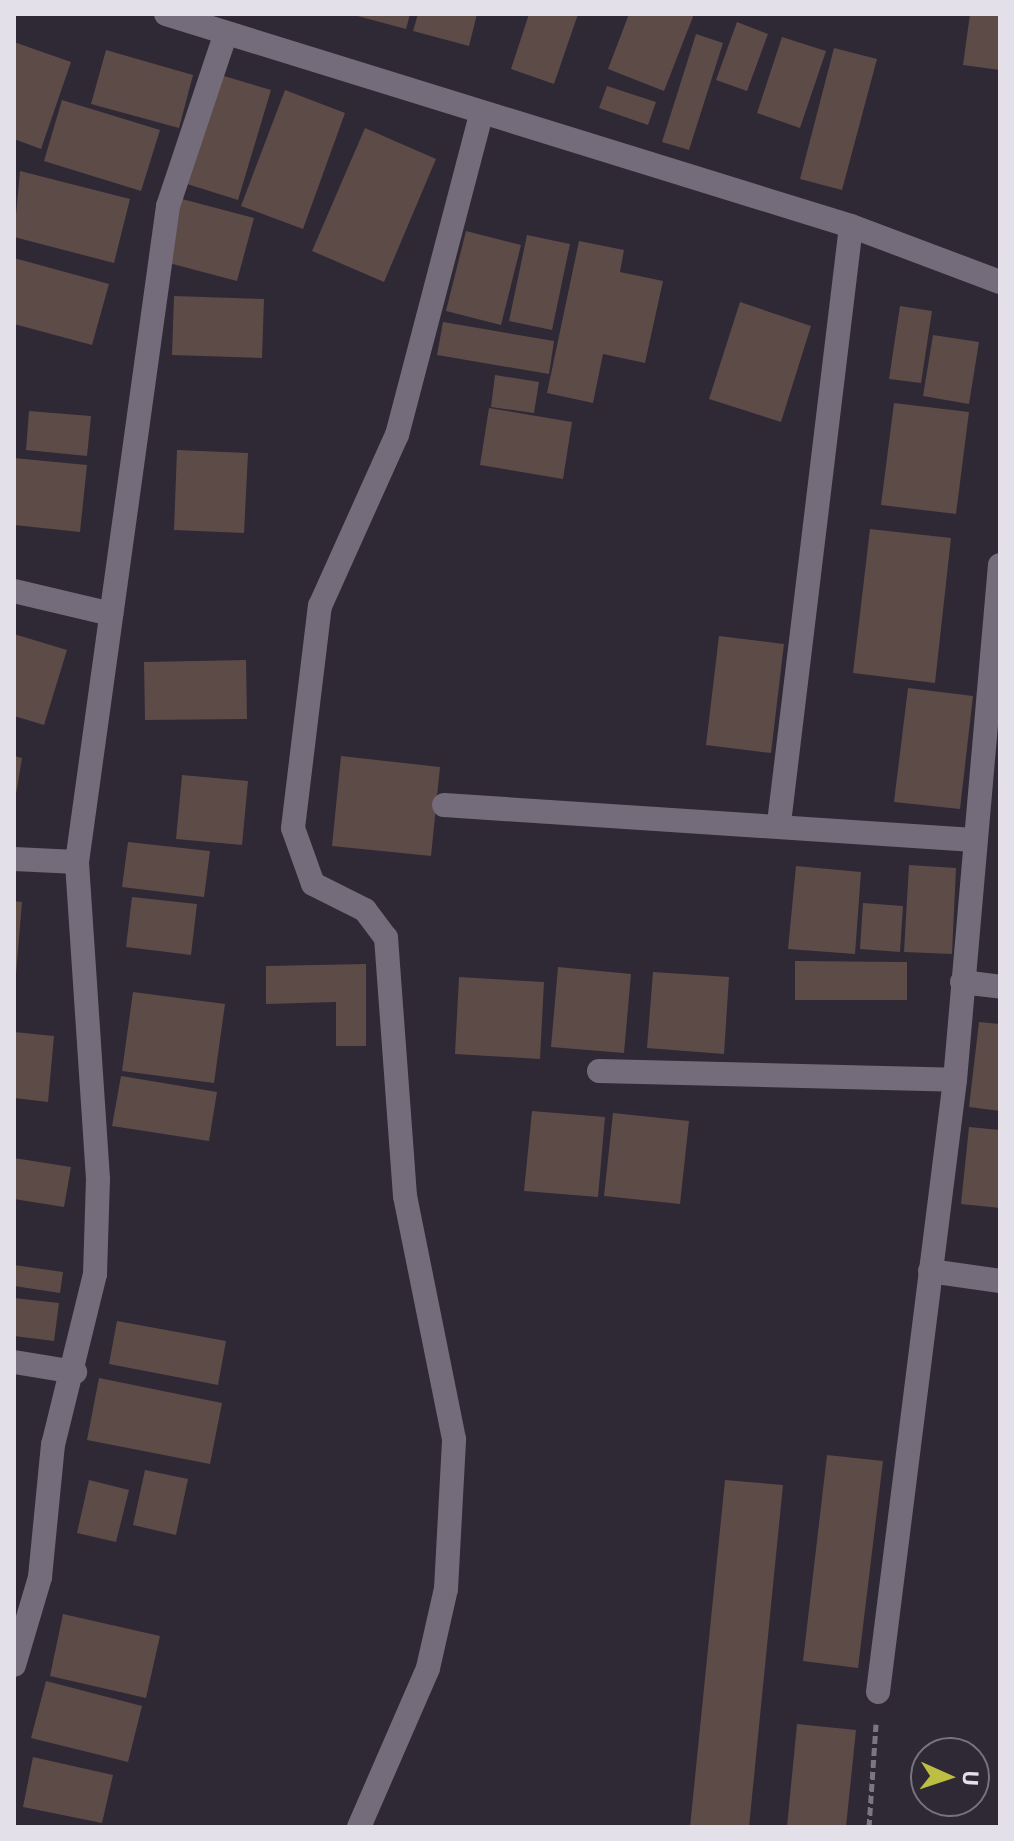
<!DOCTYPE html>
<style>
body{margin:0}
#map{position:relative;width:1014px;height:1841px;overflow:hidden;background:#2f2835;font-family:"Exo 2",sans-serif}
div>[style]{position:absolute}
.building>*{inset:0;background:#5d4b48}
.path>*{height:5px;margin-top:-2.5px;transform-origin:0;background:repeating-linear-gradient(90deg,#7c7682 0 8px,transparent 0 12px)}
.street>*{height:24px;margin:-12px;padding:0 12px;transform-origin:12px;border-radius:12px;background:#746c7b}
.secondary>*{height:24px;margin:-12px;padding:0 12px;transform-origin:12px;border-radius:12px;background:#746c7b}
span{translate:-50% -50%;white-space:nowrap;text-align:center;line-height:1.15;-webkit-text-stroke:7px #2f2835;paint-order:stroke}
.frame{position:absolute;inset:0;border:16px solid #e4e0e9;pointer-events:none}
.north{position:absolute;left:910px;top:1737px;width:80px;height:80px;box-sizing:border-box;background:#2f2835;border:2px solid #77727d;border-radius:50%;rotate:93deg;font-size:22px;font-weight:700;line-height:32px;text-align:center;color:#e4e0e9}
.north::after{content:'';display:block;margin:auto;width:28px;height:36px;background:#bdbf43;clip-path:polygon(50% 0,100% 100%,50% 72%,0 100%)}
</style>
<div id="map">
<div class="building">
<i style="clip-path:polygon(350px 14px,410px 14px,406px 29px)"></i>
<i style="clip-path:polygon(418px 14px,477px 14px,469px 46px,413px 31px)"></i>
<i style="clip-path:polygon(529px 14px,578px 14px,554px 84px,511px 69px)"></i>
<i style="clip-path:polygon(629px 14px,694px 14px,664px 91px,608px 69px)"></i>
<i style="clip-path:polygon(970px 14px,1000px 14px,1000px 70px,963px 65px)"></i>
<i style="clip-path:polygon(737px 22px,768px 34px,747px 91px,716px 80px)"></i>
<i style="clip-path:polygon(696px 34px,723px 43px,689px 150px,662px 142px)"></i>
<i style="clip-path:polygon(782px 37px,826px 51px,800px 128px,757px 113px)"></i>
<i style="clip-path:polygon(14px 42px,71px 62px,41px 149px,14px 139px)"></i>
<i style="clip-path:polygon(834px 48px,877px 59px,842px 190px,800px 179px)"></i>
<i style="clip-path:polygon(106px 50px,193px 75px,179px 128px,91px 104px)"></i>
<i style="clip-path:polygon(217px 74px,271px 90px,238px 200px,184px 183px)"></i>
<i style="clip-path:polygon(607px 86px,656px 102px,648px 125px,599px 108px)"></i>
<i style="clip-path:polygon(285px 90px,345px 113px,303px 229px,241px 206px)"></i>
<i style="clip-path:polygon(62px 100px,160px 130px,141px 191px,44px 161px)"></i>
<i style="clip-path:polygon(365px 128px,436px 159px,384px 282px,312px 251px)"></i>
<i style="clip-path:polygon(20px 171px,130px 199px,114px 263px,14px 237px)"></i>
<i style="clip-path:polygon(182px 199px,254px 218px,237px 281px,165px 262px)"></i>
<i style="clip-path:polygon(466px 231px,521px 245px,501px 325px,446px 311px)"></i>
<i style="clip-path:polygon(527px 235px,570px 244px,552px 330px,509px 321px)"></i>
<i style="clip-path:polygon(579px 241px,624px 250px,620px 272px,663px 281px,645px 363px,603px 354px,593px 403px,547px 393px)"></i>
<i style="clip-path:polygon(14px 258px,109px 284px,92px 345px,14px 324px)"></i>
<i style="clip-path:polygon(174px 296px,264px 299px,262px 358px,172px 355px)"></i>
<i style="clip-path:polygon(740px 302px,811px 326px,781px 422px,709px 399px)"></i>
<i style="clip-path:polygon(900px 306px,932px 311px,921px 383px,889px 379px)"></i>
<i style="clip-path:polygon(443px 322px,554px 341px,549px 374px,437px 355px)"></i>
<i style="clip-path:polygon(933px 335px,979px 342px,969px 404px,923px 396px)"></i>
<i style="clip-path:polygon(495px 375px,539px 382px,534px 413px,491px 407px)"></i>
<i style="clip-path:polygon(894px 403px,969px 412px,956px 514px,881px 505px)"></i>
<i style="clip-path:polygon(489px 408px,572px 422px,563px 479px,480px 465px)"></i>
<i style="clip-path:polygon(29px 411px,91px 416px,87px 456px,26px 450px)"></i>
<i style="clip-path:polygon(177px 450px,248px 453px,244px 533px,174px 530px)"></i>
<i style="clip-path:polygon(14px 458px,87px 465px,80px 532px,14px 525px)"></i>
<i style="clip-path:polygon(870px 529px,951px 538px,935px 683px,853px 673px)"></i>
<i style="clip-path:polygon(14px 634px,67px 650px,44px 725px,14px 716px)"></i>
<i style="clip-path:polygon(719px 636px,784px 644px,771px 753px,706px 745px)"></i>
<i style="clip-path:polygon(246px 660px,247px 719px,145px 720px,144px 662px)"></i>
<i style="clip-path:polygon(908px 688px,973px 696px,960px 809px,894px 802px)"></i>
<i style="clip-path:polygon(14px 756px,22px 758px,16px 794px,14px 794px)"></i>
<i style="clip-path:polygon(341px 756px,440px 767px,431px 856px,332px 846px)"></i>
<i style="clip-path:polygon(182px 775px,248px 781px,242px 845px,176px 839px)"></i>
<i style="clip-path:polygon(128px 842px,210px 851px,204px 897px,122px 887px)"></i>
<i style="clip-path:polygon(909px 865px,956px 868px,952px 954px,904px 952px)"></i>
<i style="clip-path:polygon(796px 866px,861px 872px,855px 954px,788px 949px)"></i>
<i style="clip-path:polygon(132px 897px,197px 904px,191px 955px,126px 947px)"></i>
<i style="clip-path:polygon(14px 901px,22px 902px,16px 974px,14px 974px)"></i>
<i style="clip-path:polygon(863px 903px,903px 906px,900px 952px,860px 949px)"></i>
<i style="clip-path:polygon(795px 961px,907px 962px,907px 1000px,795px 1000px)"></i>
<i style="clip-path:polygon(366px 964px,366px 1046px,336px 1046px,336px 1002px,266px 1004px,266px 966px)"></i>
<i style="clip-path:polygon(558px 967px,631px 974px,624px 1053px,551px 1047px)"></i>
<i style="clip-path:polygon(653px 972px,729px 977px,724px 1054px,647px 1048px)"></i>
<i style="clip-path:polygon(459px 977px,544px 982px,540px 1059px,455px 1054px)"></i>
<i style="clip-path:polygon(133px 992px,225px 1004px,214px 1083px,122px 1071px)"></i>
<i style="clip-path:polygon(979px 1022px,1000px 1024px,1000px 1111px,969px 1107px)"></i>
<i style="clip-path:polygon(14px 1032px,54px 1036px,48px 1102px,14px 1098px)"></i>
<i style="clip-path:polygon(121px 1076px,217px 1092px,209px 1141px,112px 1126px)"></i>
<i style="clip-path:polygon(532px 1111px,605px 1117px,598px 1197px,524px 1191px)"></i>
<i style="clip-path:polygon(613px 1113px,689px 1121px,680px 1204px,604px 1196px)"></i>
<i style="clip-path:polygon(969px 1127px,1000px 1130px,1000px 1208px,961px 1204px)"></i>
<i style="clip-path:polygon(14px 1158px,71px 1167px,64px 1207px,14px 1199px)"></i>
<i style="clip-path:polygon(14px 1265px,63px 1272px,60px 1293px,14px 1286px)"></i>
<i style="clip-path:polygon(14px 1298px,59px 1303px,54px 1341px,14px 1336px)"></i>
<i style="clip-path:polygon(117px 1321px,226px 1341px,218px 1385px,109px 1364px)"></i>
<i style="clip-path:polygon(99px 1378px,222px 1403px,210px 1464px,87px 1440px)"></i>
<i style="clip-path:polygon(827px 1455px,883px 1461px,858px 1668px,803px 1661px)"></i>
<i style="clip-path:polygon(145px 1470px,188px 1479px,176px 1535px,133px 1525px)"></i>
<i style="clip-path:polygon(89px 1480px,129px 1490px,116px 1542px,77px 1533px)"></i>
<i style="clip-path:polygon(725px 1480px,783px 1485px,749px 1827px,690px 1827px)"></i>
<i style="clip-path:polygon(63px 1614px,160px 1636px,146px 1698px,50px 1676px)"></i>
<i style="clip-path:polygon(46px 1681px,142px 1706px,128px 1762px,31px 1738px)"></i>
<i style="clip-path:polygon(797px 1724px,856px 1730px,846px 1827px,787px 1827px)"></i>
<i style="clip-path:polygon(33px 1757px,113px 1775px,102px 1823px,23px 1807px)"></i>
</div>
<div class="path">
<i style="left:869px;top:1827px;width:103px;rotate:-86.1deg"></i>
</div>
<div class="street">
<i style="left:14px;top:591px;width:100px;rotate:13.3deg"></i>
<i style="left:444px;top:805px;width:531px;rotate:3.78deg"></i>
<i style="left:779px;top:823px;width:601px;rotate:-83.12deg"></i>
<i style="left:14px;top:859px;width:63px;rotate:2.7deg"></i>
<i style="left:962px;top:982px;width:38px;rotate:7deg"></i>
<i style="left:599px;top:1071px;width:356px;rotate:1.4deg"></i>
<i style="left:930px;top:1271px;width:71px;rotate:8.1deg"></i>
<i style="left:14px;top:1362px;width:62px;rotate:9.3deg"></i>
<i style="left:14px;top:1665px;width:92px;rotate:-73.5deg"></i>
<i style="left:40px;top:1577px;width:133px;rotate:-84.4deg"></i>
<i style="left:53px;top:1445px;width:176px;rotate:-76.2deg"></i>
<i style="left:95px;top:1274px;width:95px;rotate:-88.2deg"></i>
<i style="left:98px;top:1179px;width:318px;rotate:-93.8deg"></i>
<i style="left:77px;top:862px;width:662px;rotate:-82.1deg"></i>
<i style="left:168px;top:206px;width:182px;rotate:-71.5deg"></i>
<i style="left:878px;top:1692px;width:617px;rotate:-82.83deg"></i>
<i style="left:955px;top:1080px;width:517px;rotate:-85.01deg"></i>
<i style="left:359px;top:1827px;width:173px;rotate:-66.5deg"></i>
<i style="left:428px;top:1668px;width:81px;rotate:-77.2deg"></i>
<i style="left:446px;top:1589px;width:150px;rotate:-86.9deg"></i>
<i style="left:454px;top:1439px;width:248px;rotate:-101.4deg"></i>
<i style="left:405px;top:1196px;width:259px;rotate:-94.2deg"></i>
<i style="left:386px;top:938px;width:35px;rotate:-127deg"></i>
<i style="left:365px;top:910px;width:58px;rotate:-153.4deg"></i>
<i style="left:313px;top:884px;width:59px;rotate:-109.7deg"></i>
<i style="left:293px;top:828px;width:224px;rotate:-83.1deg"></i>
<i style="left:320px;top:606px;width:188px;rotate:-65.8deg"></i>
<i style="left:397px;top:435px;width:331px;rotate:-75.3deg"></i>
</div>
<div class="secondary">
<i style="left:166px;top:14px;width:717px;rotate:17.2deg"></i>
<i style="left:851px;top:226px;width:159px;rotate:20.6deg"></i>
</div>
<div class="frame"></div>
<div class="north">U</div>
</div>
